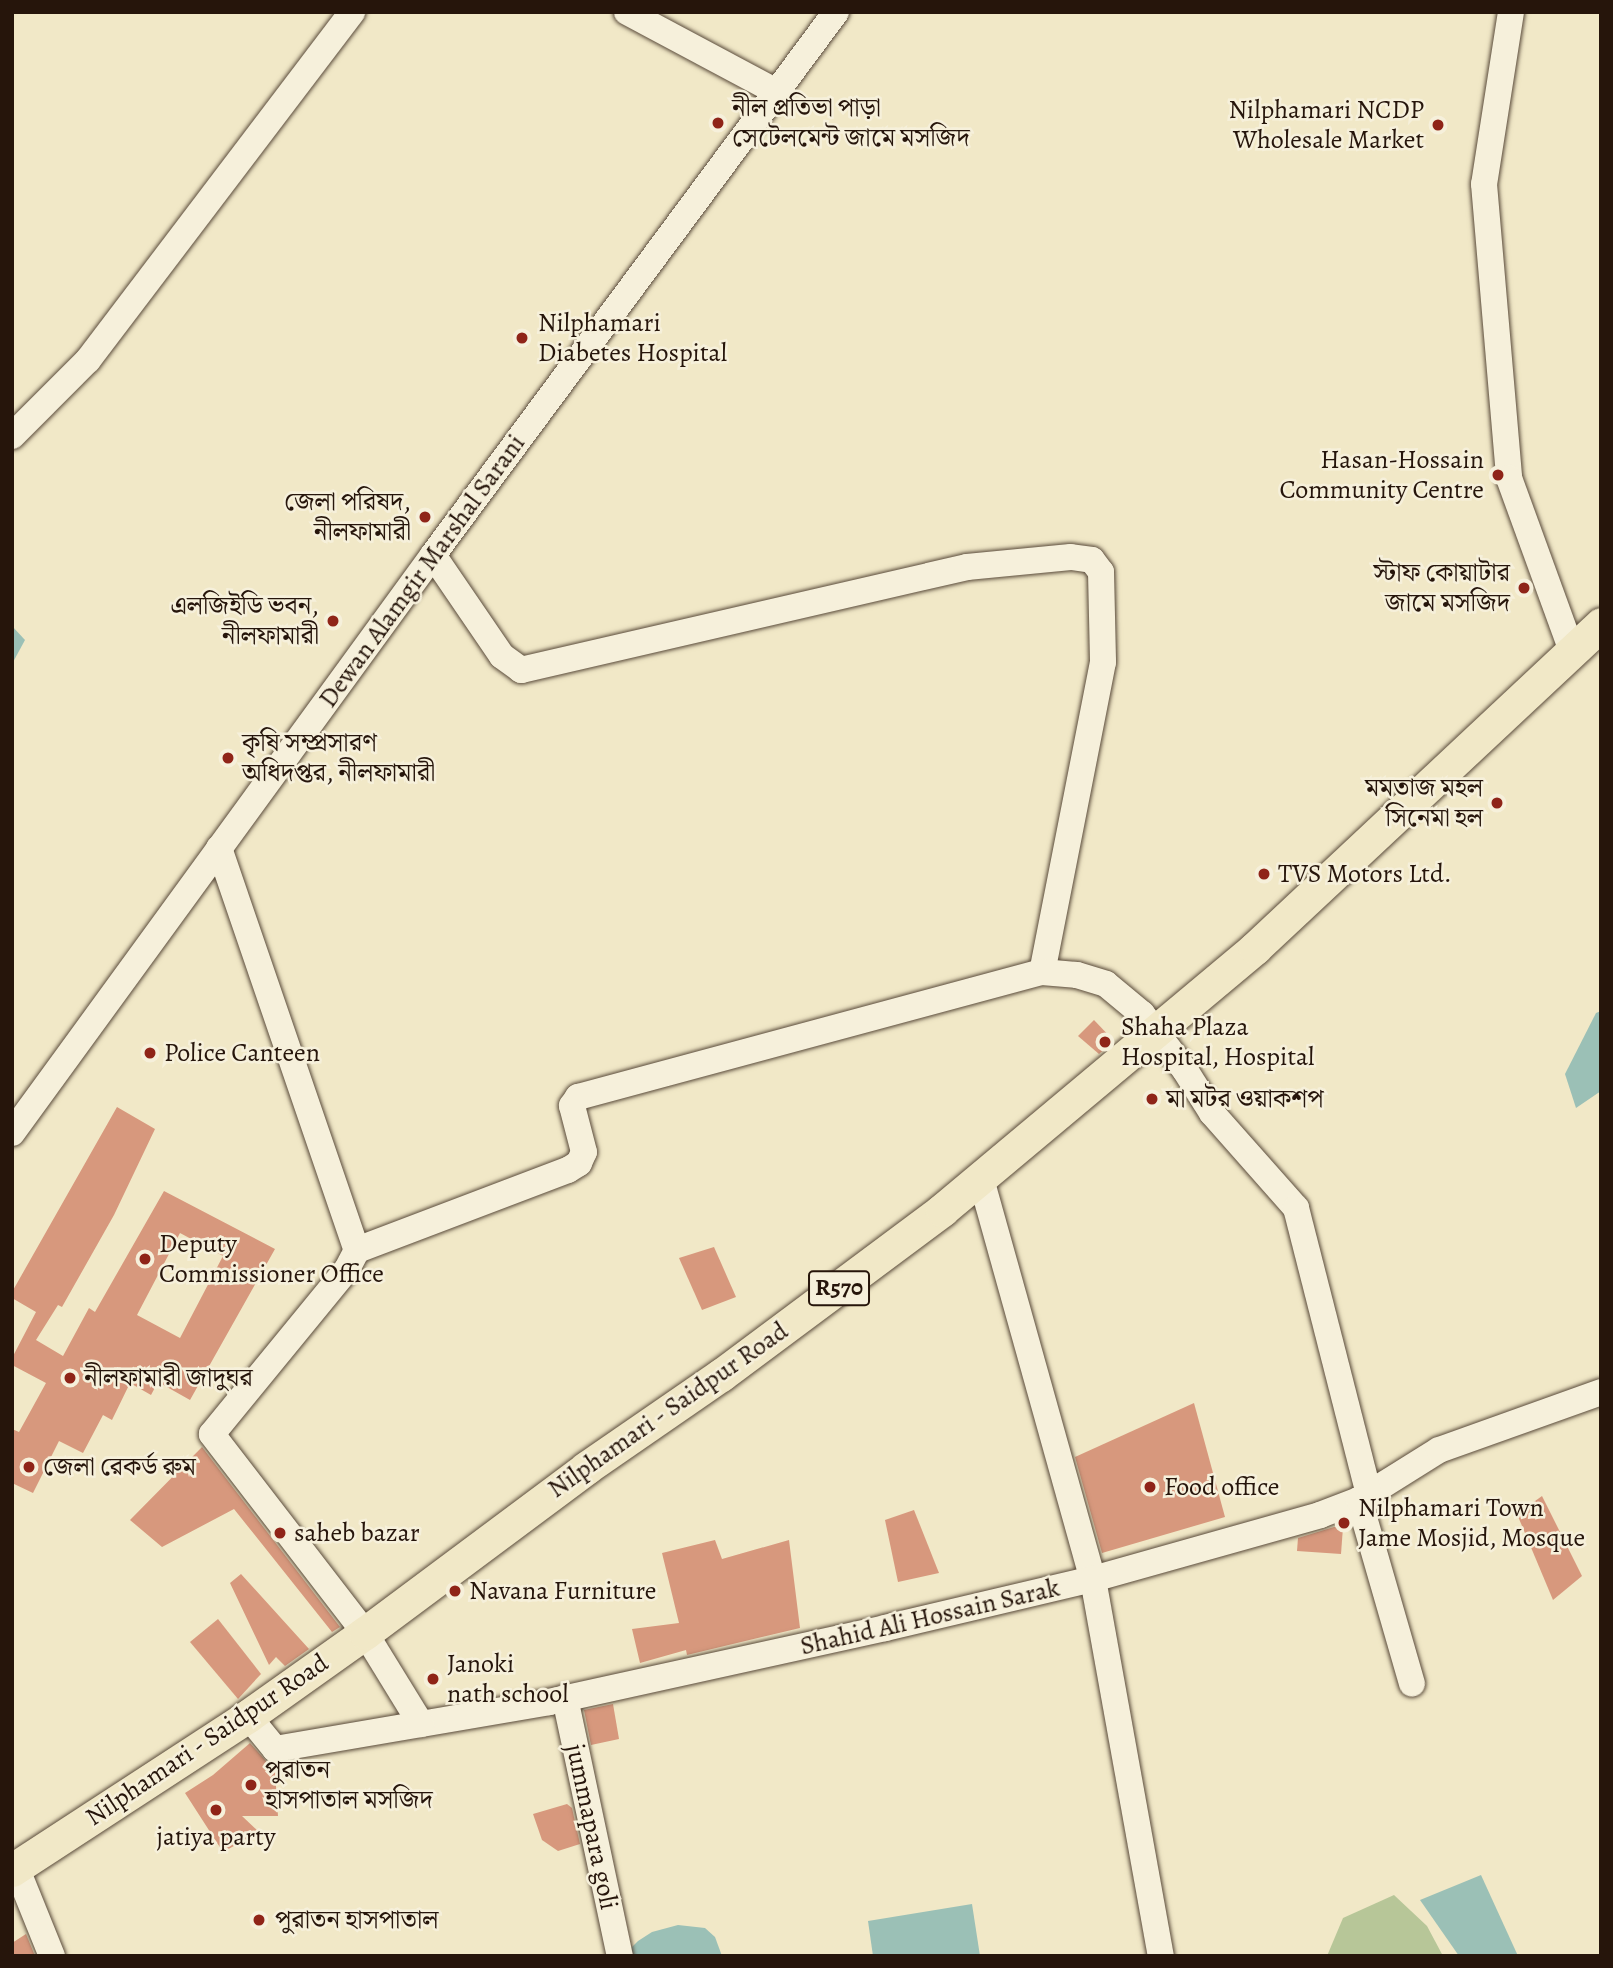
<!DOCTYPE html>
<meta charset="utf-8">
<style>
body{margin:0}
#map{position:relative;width:1613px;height:1968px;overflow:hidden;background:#f1e8c7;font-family:Alegreya,"Noto Serif Bengali",serif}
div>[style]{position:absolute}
.green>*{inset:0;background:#b7c698}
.water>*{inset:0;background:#9bc0b6}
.building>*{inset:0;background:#d7987d}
.roads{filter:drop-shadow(0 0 2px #594a3a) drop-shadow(0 0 2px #594a3a)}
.minor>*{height:26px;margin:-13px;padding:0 13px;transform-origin:13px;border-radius:13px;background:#f6f0db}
.major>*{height:33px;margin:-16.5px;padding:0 16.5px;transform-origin:16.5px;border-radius:16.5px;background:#f1e8c7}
.dots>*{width:19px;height:19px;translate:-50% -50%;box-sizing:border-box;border:4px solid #f6f0db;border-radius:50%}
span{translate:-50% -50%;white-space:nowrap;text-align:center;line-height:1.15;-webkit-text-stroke:5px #f6f0db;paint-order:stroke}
.shield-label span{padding:2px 5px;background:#f6f0db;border:2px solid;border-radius:5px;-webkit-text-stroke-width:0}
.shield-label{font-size:24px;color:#26150b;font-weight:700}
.poi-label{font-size:26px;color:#26150b}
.left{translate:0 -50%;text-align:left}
.right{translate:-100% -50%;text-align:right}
.street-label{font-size:26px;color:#26150b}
.frame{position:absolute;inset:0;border:14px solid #26150b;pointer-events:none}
</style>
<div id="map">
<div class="green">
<i style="clip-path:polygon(1394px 1895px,1427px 1926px,1443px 1956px,1327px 1956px,1343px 1918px)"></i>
</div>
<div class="water">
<i style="clip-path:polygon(12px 626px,25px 640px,12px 664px)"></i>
<i style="clip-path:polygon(1601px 1011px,1601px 1091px,1576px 1108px,1565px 1074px,1596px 1013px)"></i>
<i style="clip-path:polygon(1481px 1875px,1518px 1956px,1459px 1956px,1420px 1900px)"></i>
<i style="clip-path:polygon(972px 1904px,980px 1956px,873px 1956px,868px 1921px)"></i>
<i style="clip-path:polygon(678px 1925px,705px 1928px,715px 1937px,722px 1956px,633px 1956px,631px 1948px,638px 1941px,652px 1932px)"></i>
</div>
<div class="building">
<i style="clip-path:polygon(1094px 1020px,1114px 1041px,1099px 1054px,1078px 1036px)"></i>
<i style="clip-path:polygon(evenodd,117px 1107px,155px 1129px,114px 1215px,62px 1307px,58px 1305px,36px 1340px,63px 1356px,89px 1308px,95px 1312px,164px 1191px,275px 1249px,190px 1400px,158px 1382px,151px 1395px,130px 1383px,112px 1420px,103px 1415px,83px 1453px,59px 1441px,33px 1493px,12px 1483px,12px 1429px,19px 1432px,46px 1383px,12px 1365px,12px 1358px,36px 1312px,12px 1298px,12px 1292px,117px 1107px,180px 1233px,223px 1256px,180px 1338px,137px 1315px,180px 1233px)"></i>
<i style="clip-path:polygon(714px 1247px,736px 1297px,702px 1310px,679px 1258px)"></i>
<i style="clip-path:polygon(1194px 1403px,1225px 1517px,1102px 1553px,1075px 1457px)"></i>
<i style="clip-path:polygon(202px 1447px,340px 1627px,332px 1632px,234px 1509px,162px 1547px,130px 1520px)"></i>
<i style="clip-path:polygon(1542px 1496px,1582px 1576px,1553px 1600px,1517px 1514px)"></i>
<i style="clip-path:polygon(914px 1510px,939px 1573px,898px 1582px,885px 1520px)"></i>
<i style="clip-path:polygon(1334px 1527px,1343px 1527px,1341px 1554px,1297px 1551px,1298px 1538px)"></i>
<i style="clip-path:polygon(715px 1540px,722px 1559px,789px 1540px,800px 1628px,687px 1655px,686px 1650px,640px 1663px,632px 1629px,679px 1623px,662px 1553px)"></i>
<i style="clip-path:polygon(241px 1574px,309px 1649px,285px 1666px,276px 1657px,269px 1665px,230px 1583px)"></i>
<i style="clip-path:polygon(218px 1619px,261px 1674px,238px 1699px,190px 1642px)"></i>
<i style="clip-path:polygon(613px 1704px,619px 1739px,591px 1745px,584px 1710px)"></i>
<i style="clip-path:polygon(250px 1743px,275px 1771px,278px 1816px,242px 1816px,259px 1832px,223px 1852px,185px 1793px,213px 1775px)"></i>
<i style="clip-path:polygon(567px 1804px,572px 1808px,580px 1844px,558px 1851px,542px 1840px,533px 1814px)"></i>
<i style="clip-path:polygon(26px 1934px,35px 1956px,12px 1956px,12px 1943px)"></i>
</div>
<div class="roads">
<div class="minor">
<i style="left:627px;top:12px;width:172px;rotate:28.1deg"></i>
<i style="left:1511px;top:12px;width:174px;rotate:98.9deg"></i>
<i style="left:1484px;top:184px;width:295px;rotate:85.1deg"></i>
<i style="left:1509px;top:478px;width:184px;rotate:70deg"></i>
<i style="left:12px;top:436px;width:107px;rotate:-45deg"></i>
<i style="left:88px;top:360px;width:437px;rotate:-52.8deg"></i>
<i style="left:433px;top:555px;width:122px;rotate:55.7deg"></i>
<i style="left:502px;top:656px;width:24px;rotate:36deg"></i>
<i style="left:521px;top:670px;width:458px;rotate:-13deg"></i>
<i style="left:967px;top:567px;width:104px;rotate:-5.5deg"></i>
<i style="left:1071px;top:557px;width:21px;rotate:8deg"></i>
<i style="left:1092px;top:560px;width:15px;rotate:53deg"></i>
<i style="left:1101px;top:572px;width:90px;rotate:88.7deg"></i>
<i style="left:1103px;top:662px;width:316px;rotate:101.1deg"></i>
<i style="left:219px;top:848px;width:425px;rotate:71.1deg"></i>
<i style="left:12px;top:1133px;width:715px;rotate:-53.93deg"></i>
<i style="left:433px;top:555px;width:676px;rotate:-53.42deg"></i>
<i style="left:981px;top:1179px;width:415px;rotate:74.4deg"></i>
<i style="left:1093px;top:1579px;width:383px;rotate:79.8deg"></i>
<i style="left:1359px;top:1500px;width:191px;rotate:73.9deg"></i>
<i style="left:565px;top:1698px;width:264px;rotate:78deg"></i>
<i style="left:248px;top:1716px;width:43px;rotate:50.7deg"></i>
<i style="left:275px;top:1749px;width:278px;rotate:-9.7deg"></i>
<i style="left:549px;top:1702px;width:344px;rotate:-12.4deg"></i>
<i style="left:885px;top:1628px;width:214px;rotate:-13.3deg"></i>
<i style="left:1093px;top:1579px;width:236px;rotate:-15.7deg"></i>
<i style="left:1320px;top:1515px;width:42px;rotate:-21deg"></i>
<i style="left:1359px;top:1500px;width:94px;rotate:-32deg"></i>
<i style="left:1439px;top:1450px;width:172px;rotate:-19.7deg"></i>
<i style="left:421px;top:1724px;width:107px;rotate:-121.6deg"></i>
<i style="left:365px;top:1633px;width:251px;rotate:-127.6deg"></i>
<i style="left:212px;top:1434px;width:213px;rotate:-50.7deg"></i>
<i style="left:347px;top:1269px;width:21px;rotate:-62deg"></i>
<i style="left:357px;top:1250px;width:226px;rotate:-20.8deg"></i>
<i style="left:568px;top:1170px;width:13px;rotate:-32deg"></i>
<i style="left:579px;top:1163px;width:12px;rotate:-66deg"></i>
<i style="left:584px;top:1152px;width:48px;rotate:-104.6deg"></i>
<i style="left:572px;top:1106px;width:11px;rotate:-56deg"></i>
<i style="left:578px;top:1097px;width:481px;rotate:-15.1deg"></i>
<i style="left:1042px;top:972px;width:35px;rotate:5deg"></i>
<i style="left:1077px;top:975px;width:30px;rotate:17deg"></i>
<i style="left:1106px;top:984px;width:47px;rotate:39.8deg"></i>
<i style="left:1142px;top:1014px;width:71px;rotate:52.5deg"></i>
<i style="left:1185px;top:1070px;width:51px;rotate:57.9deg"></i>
<i style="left:1212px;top:1113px;width:127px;rotate:48.5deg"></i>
<i style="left:1296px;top:1208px;width:295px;rotate:75.7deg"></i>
<i style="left:16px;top:1867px;width:96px;rotate:68deg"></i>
</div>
<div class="major">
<i style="left:12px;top:1870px;width:282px;rotate:-33.1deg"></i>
<i style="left:248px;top:1716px;width:143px;rotate:-35.4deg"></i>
<i style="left:365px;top:1633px;width:276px;rotate:-36.7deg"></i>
<i style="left:586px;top:1468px;width:164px;rotate:-34.6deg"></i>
<i style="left:721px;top:1375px;width:276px;rotate:-36.7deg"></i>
<i style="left:942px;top:1210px;width:408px;rotate:-39.9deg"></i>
<i style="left:1255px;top:948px;width:474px;rotate:-43.1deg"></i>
</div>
</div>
<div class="dots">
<i style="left:718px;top:123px;background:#8f2418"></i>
<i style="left:1438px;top:125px;background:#8f2418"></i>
<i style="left:522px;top:338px;background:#8f2418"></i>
<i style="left:1498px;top:475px;background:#8f2418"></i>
<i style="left:425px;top:517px;background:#8f2418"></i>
<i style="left:1524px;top:588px;background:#8f2418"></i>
<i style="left:333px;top:621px;background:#8f2418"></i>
<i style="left:228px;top:758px;background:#8f2418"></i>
<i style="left:1497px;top:803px;background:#8f2418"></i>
<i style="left:1264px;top:874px;background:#8f2418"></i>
<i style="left:1105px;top:1042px;background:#8f2418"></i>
<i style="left:150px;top:1053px;background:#8f2418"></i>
<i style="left:1152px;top:1099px;background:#8f2418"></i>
<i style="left:145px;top:1259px;background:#8f2418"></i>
<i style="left:70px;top:1378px;background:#8f2418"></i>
<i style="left:29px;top:1467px;background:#8f2418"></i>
<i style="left:1150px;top:1487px;background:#8f2418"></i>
<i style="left:1344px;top:1523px;background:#8f2418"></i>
<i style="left:280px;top:1533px;background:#8f2418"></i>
<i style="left:455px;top:1591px;background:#8f2418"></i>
<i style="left:433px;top:1679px;background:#8f2418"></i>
<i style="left:251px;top:1785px;background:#8f2418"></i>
<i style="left:216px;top:1810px;background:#8f2418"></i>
<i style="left:259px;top:1920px;background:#8f2418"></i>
</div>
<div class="shield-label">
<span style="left:839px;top:1288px">R570</span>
</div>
<div class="poi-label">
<span class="left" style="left:732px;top:123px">নীল প্রতিভা পাড়া<br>সেটেলমেন্ট জামে মসজিদ</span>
<span class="right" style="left:1424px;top:125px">Nilphamari NCDP<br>Wholesale Market</span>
<span class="left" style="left:538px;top:338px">Nilphamari<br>Diabetes Hospital</span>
<span class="right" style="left:1484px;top:475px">Hasan-Hossain<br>Community Centre</span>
<span class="right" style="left:411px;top:517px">জেলা পরিষদ,<br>নীলফামারী</span>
<span class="right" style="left:1510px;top:588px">স্টাফ কোয়াটার<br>জামে মসজিদ</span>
<span class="right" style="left:319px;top:621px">এলজিইডি ভবন,<br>নীলফামারী</span>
<span class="left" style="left:242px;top:758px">কৃষি সম্প্রসারণ<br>অধিদপ্তর, নীলফামারী</span>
<span class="right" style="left:1483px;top:803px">মমতাজ মহল<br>সিনেমা হল</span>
<span class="left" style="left:1278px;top:874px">TVS Motors Ltd.</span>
<span class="left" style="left:1121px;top:1042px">Shaha Plaza<br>Hospital, Hospital</span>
<span class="left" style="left:164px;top:1053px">Police Canteen</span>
<span class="left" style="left:1166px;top:1099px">মা মটর ওয়াকশপ</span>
<span class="left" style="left:159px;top:1259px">Deputy<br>Commissioner Office</span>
<span class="left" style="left:84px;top:1378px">নীলফামারী জাদুঘর</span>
<span class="left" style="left:43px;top:1467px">জেলা রেকর্ড রুম</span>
<span class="left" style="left:1164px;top:1487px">Food office</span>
<span class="left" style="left:1358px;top:1523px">Nilphamari Town<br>Jame Mosjid, Mosque</span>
<span class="left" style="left:294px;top:1533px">saheb bazar</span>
<span class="left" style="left:469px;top:1591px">Navana Furniture</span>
<span class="left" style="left:447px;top:1679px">Janoki<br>nath school</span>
<span class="left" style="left:265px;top:1785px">পুরাতন<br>হাসপাতাল মসজিদ</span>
<span style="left:216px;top:1837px">jatiya party</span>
<span class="left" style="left:275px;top:1920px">পুরাতন হাসপাতাল</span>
</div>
<div class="street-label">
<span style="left:422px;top:571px;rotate:-54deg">Dewan Alamgir Marshal Sarani</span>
<span style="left:668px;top:1410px;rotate:-35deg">Nilphamari - Saidpur Road</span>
<span style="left:930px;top:1617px;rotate:-13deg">Shahid Ali Hossain Sarak</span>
<span style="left:207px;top:1740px;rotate:-34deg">Nilphamari - Saidpur Road</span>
<span style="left:592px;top:1827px;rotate:78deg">jummapara goli</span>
</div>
<div class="frame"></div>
</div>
